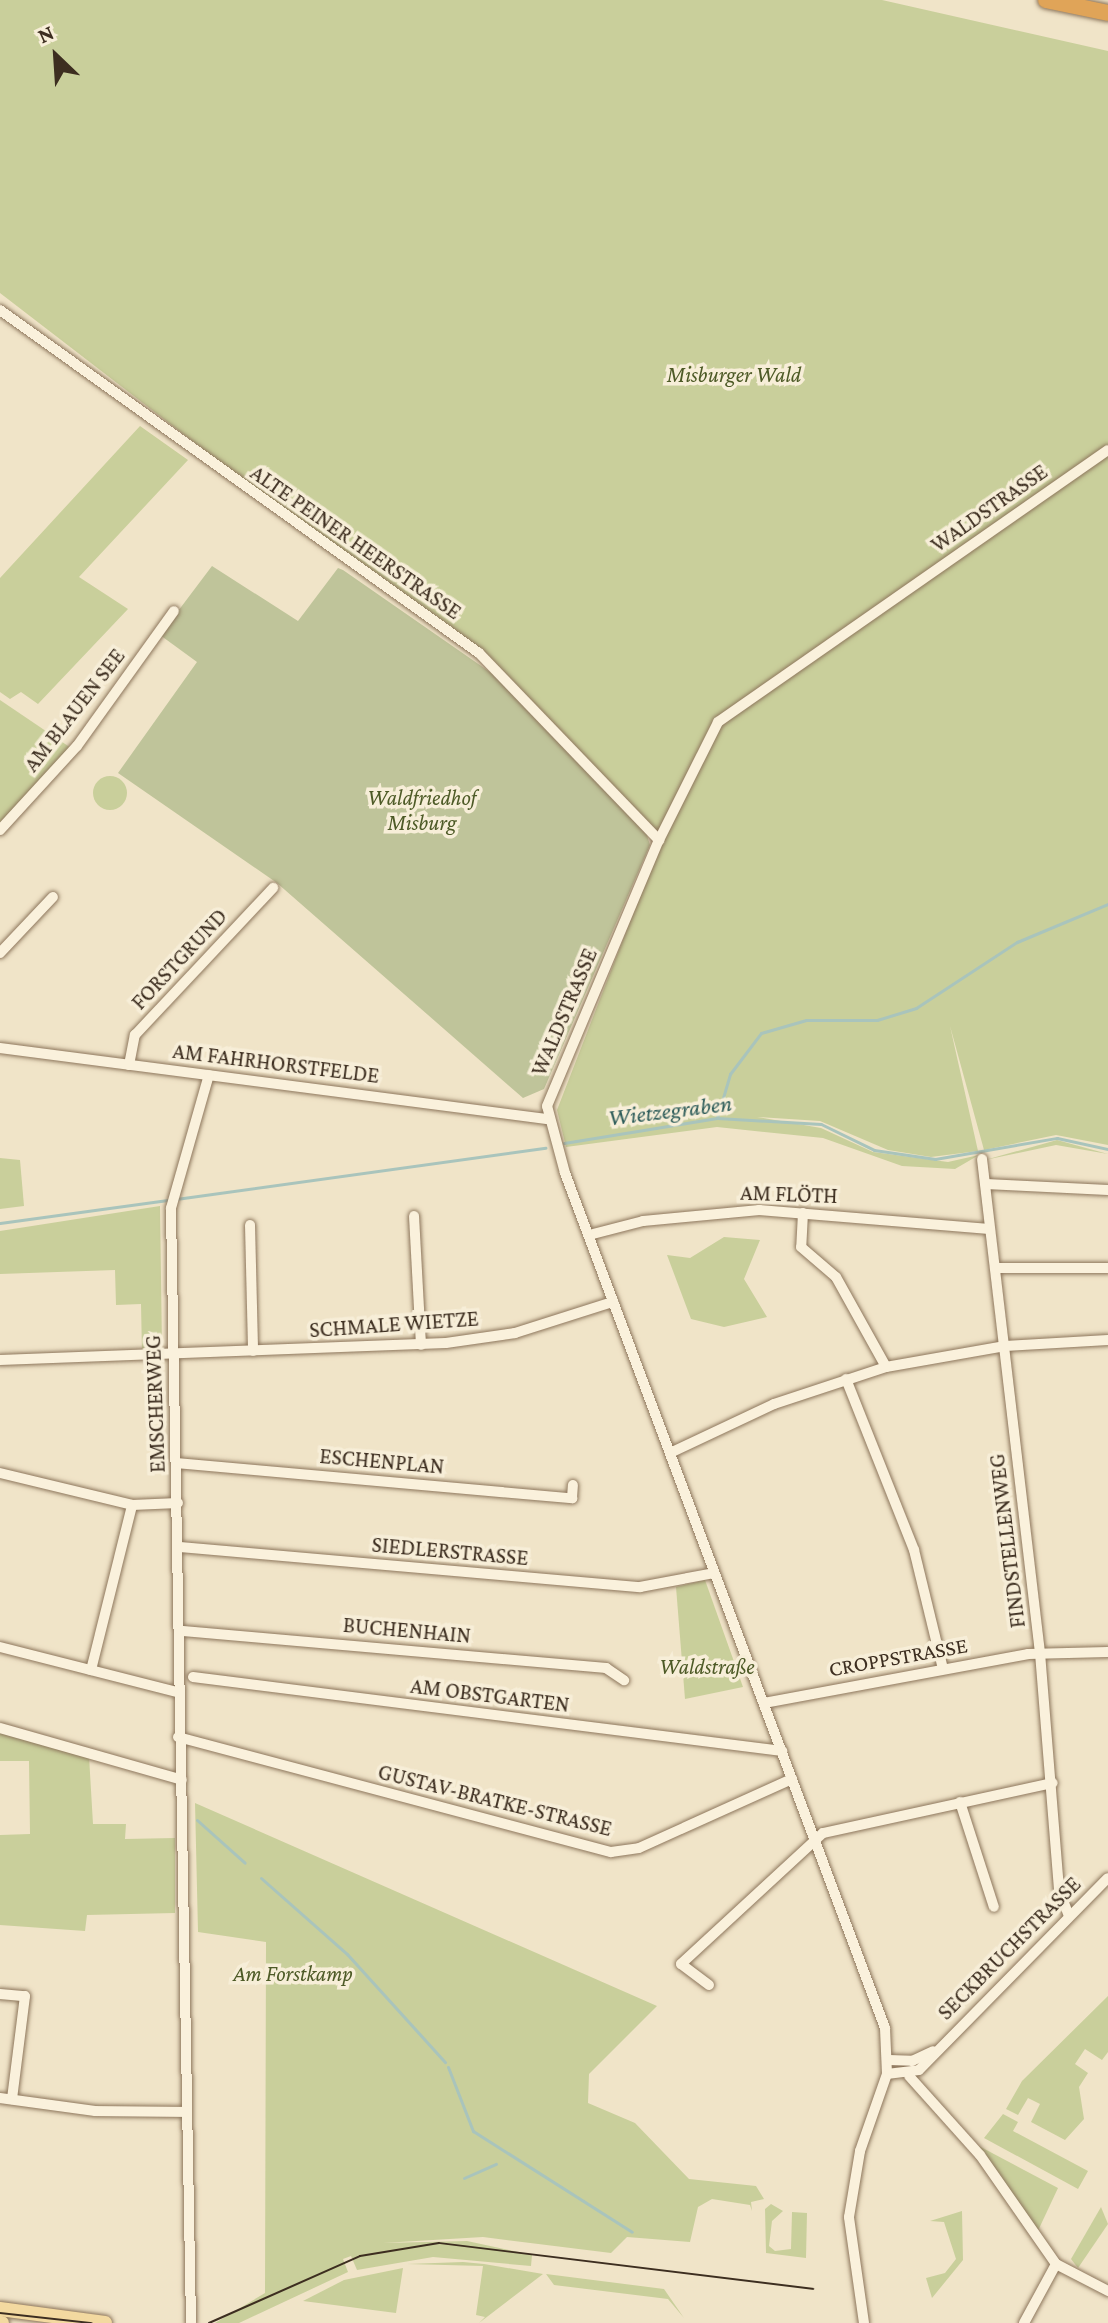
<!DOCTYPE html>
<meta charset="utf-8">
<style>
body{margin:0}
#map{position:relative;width:1108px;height:2323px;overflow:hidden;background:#f0e4c8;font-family:"Crimson Pro",serif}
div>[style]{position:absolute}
.green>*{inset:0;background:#c9cf9b}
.round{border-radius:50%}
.cemetery>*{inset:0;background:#bfc49a}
.stream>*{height:3px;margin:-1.5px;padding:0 1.5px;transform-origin:1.5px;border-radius:1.5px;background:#a9c4bc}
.roads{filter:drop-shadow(0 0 2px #8d765c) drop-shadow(0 0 2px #8d765c)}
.minor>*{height:10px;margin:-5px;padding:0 5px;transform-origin:5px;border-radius:5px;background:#faf1dc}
.major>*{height:14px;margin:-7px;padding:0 7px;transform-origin:7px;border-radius:7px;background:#f3d9a0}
.highway>*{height:16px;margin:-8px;padding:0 8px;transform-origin:8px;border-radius:8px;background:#e0a458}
.tram>*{height:2px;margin:-1px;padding:0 1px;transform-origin:1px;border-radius:1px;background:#3d2e20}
span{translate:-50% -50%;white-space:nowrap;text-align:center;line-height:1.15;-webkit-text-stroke:7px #f7eed8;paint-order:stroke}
.park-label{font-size:22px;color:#4d5a26;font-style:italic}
.street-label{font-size:22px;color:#3d2e20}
.water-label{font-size:24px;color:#2f5d5a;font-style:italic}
.north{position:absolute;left:16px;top:16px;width:80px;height:80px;-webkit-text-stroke:6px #f7eed8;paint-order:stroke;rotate:335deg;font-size:22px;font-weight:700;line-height:32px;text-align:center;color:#3d2e20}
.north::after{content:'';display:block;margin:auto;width:28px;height:36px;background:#3d2e20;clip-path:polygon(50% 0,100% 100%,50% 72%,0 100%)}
</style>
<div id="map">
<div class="green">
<i style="clip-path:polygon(0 0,882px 0,1108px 51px,1108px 1145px,1056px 1135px,984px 1150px,950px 1026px,978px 1151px,931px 1157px,888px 1150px,820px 1121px,757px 1117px,821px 1128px,873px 1152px,948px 1162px,979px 1155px,955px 1169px,902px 1166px,823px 1138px,717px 1127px,566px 1147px,557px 1110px,662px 839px,482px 651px,326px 544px,0 293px)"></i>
<i style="clip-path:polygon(140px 426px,188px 460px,79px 577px,128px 609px,38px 704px,21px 692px,10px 699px,0 692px,0 578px)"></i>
<i style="clip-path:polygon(0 700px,71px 748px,0 824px)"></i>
<i class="round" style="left:93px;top:776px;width:34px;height:34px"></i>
<i style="clip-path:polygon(1057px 1140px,1108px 1154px,1056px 1145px,985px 1160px)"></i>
<i style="clip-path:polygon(0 1158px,20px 1160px,24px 1206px,0 1209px)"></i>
<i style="clip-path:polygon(160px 1206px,162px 1349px,142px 1354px,141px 1304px,116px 1305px,115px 1270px,0 1274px,0 1231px)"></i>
<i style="clip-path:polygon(724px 1237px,760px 1240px,744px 1279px,767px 1317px,724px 1327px,691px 1319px,667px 1255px,690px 1258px)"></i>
<i style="clip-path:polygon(705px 1580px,743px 1687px,685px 1699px,676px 1587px)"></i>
<i style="clip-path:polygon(0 1733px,89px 1756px,93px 1824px,126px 1824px,125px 1839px,175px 1838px,175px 1913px,87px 1915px,85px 1931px,0 1925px,0 1835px,30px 1834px,29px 1761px,0 1761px)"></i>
<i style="clip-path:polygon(195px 1803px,657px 2006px,589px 2074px,588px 2103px,635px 2123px,689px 2179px,756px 2186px,764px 2199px,751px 2202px,752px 2211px,750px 2205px,712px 2199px,698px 2207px,690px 2242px,627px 2237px,611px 2253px,483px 2237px,383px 2243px,467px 2241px,532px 2255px,531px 2266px,433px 2257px,357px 2270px,351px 2256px,343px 2259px,348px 2272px,239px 2323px,215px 2323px,265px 2293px,266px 1942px,198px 1932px)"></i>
<i style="clip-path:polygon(1108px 1996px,1108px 2052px,1102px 2060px,1085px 2049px,1075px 2064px,1088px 2073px,1079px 2087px,1084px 2119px,1065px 2140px,1031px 2122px,1040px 2104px,1028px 2098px,1018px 2115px,1006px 2109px,1022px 2081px)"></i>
<i style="clip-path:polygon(1003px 2114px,1018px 2122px,1013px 2131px,1088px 2171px,1078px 2189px,984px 2138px)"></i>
<i style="clip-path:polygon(977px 2145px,1058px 2188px,1036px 2235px)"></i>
<i style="clip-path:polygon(771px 2204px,783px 2211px,772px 2221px,769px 2246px,775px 2251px,791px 2249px,792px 2212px,807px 2213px,806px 2258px,766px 2253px,765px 2209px)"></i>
<i style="clip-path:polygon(1101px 2207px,1108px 2224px,1078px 2268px,1071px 2259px)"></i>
<i style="clip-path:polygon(962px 2211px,963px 2260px,932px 2298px,926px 2278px,945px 2273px,956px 2259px,944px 2222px,930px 2221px)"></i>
<i style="clip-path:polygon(463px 2262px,484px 2264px,543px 2274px,479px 2323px,485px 2317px,476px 2315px,483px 2266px,407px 2264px)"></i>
<i style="clip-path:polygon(403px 2268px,396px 2313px,303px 2301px,344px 2280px)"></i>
<i style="clip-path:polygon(546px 2274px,664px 2289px,684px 2318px,668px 2299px,554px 2285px)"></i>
</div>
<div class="cemetery">
<i style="clip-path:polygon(212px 566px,298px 621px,338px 568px,343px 570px,520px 693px,646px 832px,650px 845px,544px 1089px,523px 1098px,277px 883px,118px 773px,197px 662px,160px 635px)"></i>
</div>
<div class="stream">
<i style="left:717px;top:1118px;width:46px;rotate:-73.5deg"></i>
<i style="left:730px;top:1074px;width:51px;rotate:-52.9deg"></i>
<i style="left:761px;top:1033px;width:47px;rotate:-16.1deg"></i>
<i style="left:806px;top:1020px;width:71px"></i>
<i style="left:877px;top:1020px;width:41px;rotate:-17.1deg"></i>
<i style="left:916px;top:1008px;width:121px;rotate:-33.2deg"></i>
<i style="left:1017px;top:942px;width:99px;rotate:-22.7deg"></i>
<i style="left:564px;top:1143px;width:155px;rotate:-9.3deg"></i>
<i style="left:717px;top:1118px;width:104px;rotate:3.3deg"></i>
<i style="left:821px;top:1124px;width:59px;rotate:26.1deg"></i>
<i style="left:874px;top:1150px;width:62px;rotate:8.4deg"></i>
<i style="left:935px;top:1159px;width:124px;rotate:-9.8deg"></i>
<i style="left:1057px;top:1138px;width:52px;rotate:12.2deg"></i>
<i style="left:176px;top:1199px;width:373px;rotate:-7.9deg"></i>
<i style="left:0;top:1223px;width:171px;rotate:-7.8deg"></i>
<i style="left:197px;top:1820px;width:64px;rotate:41.9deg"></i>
<i style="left:261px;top:1878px;width:115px;rotate:41.5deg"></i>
<i style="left:347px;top:1954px;width:146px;rotate:47.8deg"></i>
<i style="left:448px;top:2067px;width:69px;rotate:68.7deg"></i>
<i style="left:473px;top:2131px;width:188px;rotate:32.4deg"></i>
<i style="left:464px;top:2178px;width:35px;rotate:-24deg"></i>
</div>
<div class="roads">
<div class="minor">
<i style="left:0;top:310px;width:589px;rotate:35.61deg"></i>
<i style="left:479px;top:653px;width:260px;rotate:46.1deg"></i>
<i style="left:0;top:830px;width:114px;rotate:-47.5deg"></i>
<i style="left:77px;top:746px;width:166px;rotate:-54.3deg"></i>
<i style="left:0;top:953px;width:77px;rotate:-46.6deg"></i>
<i style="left:0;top:1048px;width:551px;rotate:7.41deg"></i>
<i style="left:129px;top:1065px;width:31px;rotate:-79deg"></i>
<i style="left:135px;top:1035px;width:202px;rotate:-46.8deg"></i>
<i style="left:982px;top:1159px;width:497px;rotate:83.3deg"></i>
<i style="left:1040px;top:1653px;width:238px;rotate:85.4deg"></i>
<i style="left:1059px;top:1890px;width:28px;rotate:69deg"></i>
<i style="left:986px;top:1184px;width:122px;rotate:2.8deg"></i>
<i style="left:803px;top:1213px;width:34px;rotate:93deg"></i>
<i style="left:801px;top:1247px;width:46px;rotate:40.6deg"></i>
<i style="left:836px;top:1277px;width:103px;rotate:60.9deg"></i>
<i style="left:414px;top:1216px;width:129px;rotate:86.9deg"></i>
<i style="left:250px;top:1225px;width:126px;rotate:88.6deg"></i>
<i style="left:589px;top:1235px;width:56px;rotate:-14.5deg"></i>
<i style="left:643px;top:1221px;width:117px;rotate:-5.4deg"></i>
<i style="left:759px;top:1210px;width:231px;rotate:4.7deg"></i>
<i style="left:995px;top:1268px;width:113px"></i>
<i style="left:0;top:1360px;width:446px;rotate:-2.2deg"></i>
<i style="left:446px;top:1343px;width:70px;rotate:-8.2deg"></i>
<i style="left:515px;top:1333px;width:103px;rotate:-17.6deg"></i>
<i style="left:846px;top:1379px;width:184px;rotate:68.3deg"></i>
<i style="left:914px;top:1550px;width:122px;rotate:76.3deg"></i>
<i style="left:670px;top:1453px;width:115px;rotate:-25.2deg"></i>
<i style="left:774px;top:1404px;width:118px;rotate:-18.3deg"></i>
<i style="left:886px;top:1367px;width:121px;rotate:-10deg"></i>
<i style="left:1005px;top:1346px;width:103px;rotate:-3.3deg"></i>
<i style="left:176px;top:1463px;width:398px;rotate:5.1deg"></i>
<i style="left:572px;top:1498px;width:13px;rotate:-86deg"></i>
<i style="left:0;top:1473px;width:136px;rotate:13.6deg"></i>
<i style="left:132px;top:1505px;width:46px;rotate:-2.5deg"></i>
<i style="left:180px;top:1547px;width:462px;rotate:5deg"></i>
<i style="left:640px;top:1587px;width:75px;rotate:-10.7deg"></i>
<i style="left:183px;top:1631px;width:425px;rotate:5deg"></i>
<i style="left:606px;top:1668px;width:22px;rotate:34deg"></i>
<i style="left:0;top:1647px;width:183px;rotate:14.3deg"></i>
<i style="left:91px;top:1670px;width:170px;rotate:-76deg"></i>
<i style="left:193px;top:1677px;width:594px;rotate:7.16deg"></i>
<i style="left:764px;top:1703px;width:269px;rotate:-10.5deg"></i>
<i style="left:1028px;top:1654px;width:80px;rotate:-1.4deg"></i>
<i style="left:0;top:1728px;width:189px;rotate:15.9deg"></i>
<i style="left:178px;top:1737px;width:448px;rotate:14.9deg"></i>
<i style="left:611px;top:1852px;width:28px;rotate:-8deg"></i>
<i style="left:639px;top:1848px;width:168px;rotate:-24.3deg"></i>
<i style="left:960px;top:1802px;width:110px;rotate:72.1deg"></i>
<i style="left:709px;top:1985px;width:35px;rotate:-143deg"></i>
<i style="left:681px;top:1964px;width:193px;rotate:-42.7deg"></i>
<i style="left:823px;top:1833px;width:235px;rotate:-12.3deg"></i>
<i style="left:0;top:1994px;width:25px;rotate:5deg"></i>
<i style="left:25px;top:1996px;width:104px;rotate:97.2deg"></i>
<i style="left:889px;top:2060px;width:23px;rotate:2deg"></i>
<i style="left:912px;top:2061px;width:23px;rotate:-25deg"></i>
<i style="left:887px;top:2074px;width:32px;rotate:-7deg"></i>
<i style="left:919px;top:2070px;width:269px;rotate:-45.5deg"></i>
<i style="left:909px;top:2076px;width:106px;rotate:48.1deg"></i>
<i style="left:980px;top:2155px;width:133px;rotate:55.1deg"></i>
<i style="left:1056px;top:2264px;width:59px;rotate:27.4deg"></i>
<i style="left:0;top:2098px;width:96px;rotate:7.8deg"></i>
<i style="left:95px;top:2111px;width:92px;rotate:0.6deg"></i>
<i style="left:191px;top:2323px;width:1115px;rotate:-91.03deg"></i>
<i style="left:171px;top:1208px;width:138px;rotate:-74.1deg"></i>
<i style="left:864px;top:2323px;width:107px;rotate:-98.1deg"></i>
<i style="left:849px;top:2217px;width:67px;rotate:-80.5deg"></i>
<i style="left:860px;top:2151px;width:82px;rotate:-70.7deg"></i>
<i style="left:887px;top:2074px;width:46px;rotate:-92.5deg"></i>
<i style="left:885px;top:2028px;width:913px;rotate:-110.52deg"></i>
<i style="left:565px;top:1173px;width:69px;rotate:-105deg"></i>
<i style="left:547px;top:1106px;width:289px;rotate:-67.2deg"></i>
<i style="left:659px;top:840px;width:132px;rotate:-63.4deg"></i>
<i style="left:718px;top:722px;width:475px;rotate:-34.9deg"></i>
<i style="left:1024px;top:2323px;width:67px;rotate:-61.5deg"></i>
</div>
<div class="major">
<i style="left:0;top:2309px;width:106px;rotate:7.6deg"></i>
<i style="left:0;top:2323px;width:2px"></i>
</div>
<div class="highway">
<i style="left:1046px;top:0;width:63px;rotate:11.8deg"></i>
</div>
</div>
<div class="tram">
<i style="left:0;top:2313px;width:92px;rotate:6.3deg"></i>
<i style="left:209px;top:2323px;width:165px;rotate:-23.9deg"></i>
<i style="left:360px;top:2256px;width:80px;rotate:-9.3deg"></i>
<i style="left:439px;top:2243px;width:377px;rotate:7deg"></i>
</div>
<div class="park-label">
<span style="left:734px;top:375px">Misburger Wald</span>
<span style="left:422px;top:810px">Waldfriedhof<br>Misburg</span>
<span style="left:707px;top:1667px">Waldstraße</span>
<span style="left:293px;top:1974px">Am Forstkamp</span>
</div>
<div class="street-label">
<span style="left:989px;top:508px;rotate:-35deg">WALDSTRASSE</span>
<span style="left:356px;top:542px;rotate:35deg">ALTE PEINER HEERSTRASSE</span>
<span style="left:74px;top:710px;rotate:-52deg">AM BLAUEN SEE</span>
<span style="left:179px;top:959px;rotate:-47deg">FORSTGRUND</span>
<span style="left:564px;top:1012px;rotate:-67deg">WALDSTRASSE</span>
<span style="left:276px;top:1063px;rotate:7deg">AM FAHRHORSTFELDE</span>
<span style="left:789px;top:1194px;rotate:2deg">AM FLÖTH</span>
<span style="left:394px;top:1324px;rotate:-4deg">SCHMALE WIETZE</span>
<span style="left:155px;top:1404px;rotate:-92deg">EMSCHERWEG</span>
<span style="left:382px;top:1461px;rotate:5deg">ESCHENPLAN</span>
<span style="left:1007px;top:1541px;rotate:-97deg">FINDSTELLENWEG</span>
<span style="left:450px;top:1551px;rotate:5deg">SIEDLERSTRASSE</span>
<span style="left:407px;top:1630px;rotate:5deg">BUCHENHAIN</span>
<span style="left:898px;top:1657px;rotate:-10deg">CROPPSTRASSE</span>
<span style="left:490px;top:1695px;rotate:7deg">AM OBSTGARTEN</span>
<span style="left:495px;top:1800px;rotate:14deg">GUSTAV-BRATKE-STRASSE</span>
<span style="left:1009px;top:1948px;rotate:-45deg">SECKBRUCHSTRASSE</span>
</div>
<div class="water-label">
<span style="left:670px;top:1110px;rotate:-7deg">Wietzegraben</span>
</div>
<div class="north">N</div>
</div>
